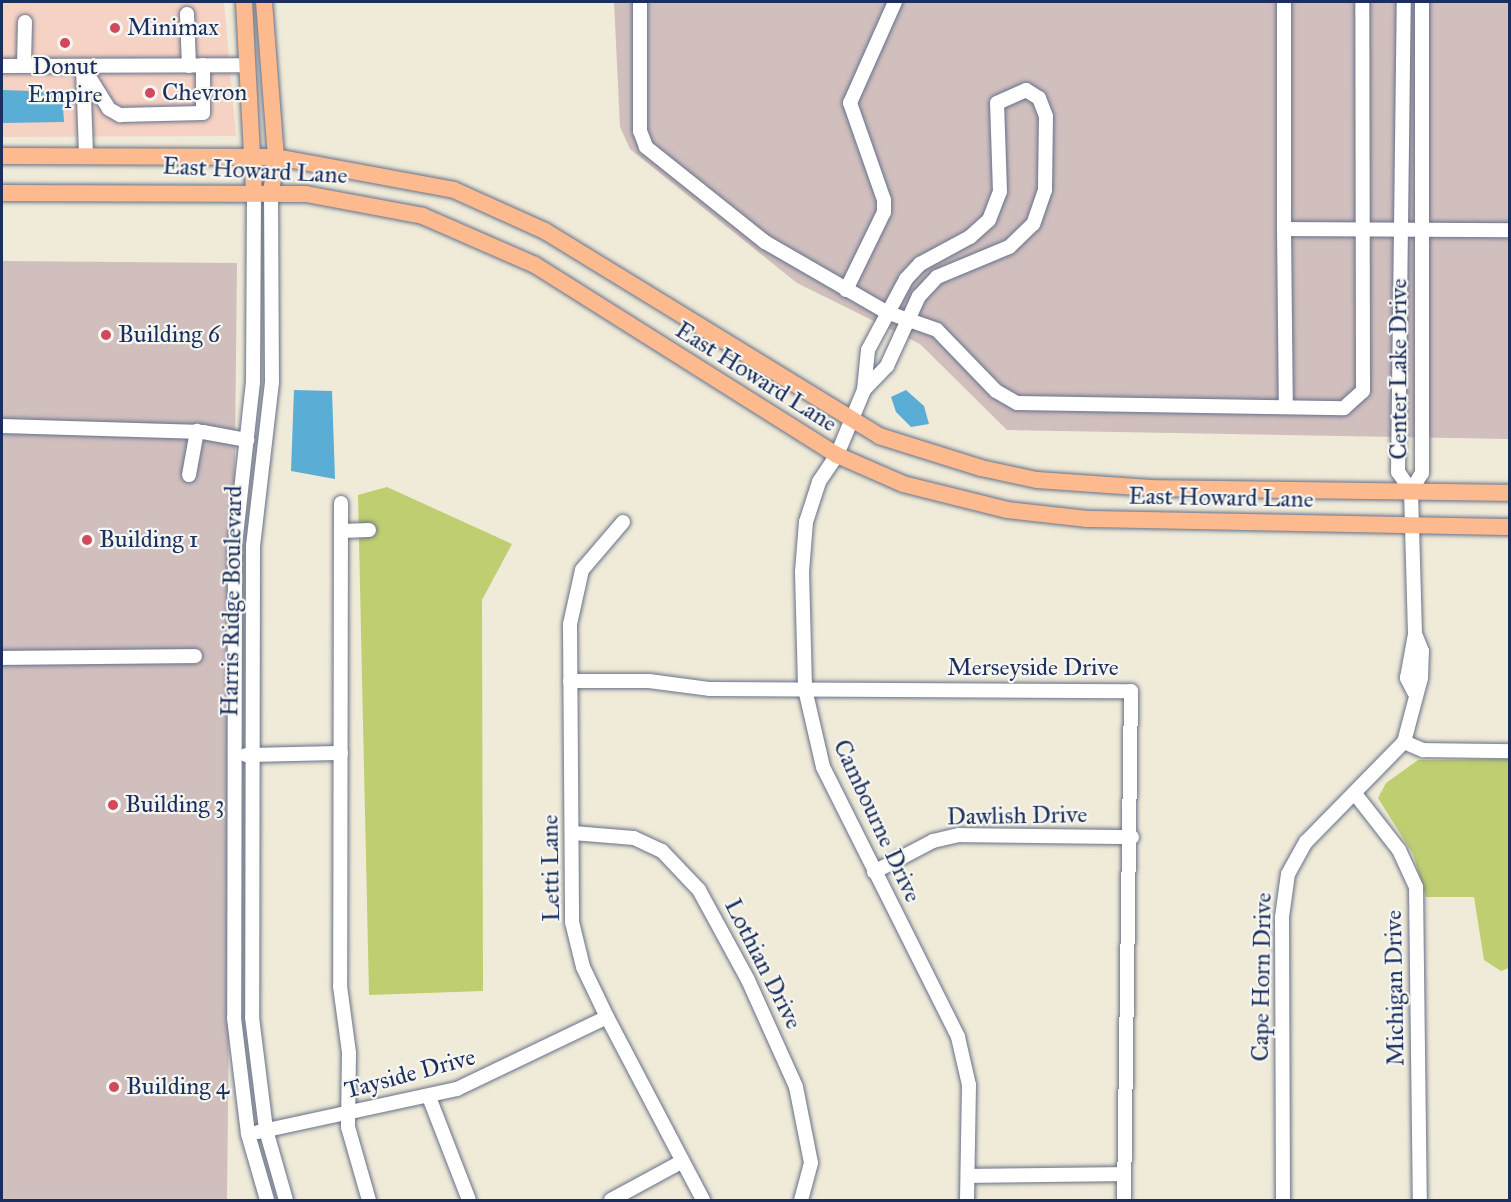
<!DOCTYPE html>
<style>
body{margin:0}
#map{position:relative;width:1511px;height:1202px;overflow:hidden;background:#f0ebd8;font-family:"IM FELL Great Primer",serif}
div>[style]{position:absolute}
.built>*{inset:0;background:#f6d2c4}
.industrial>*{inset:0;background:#d1bfbe}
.green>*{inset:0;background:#bece70}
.water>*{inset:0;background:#5aadd5}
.roads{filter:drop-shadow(0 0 2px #667189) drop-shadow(0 0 2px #667189)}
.minor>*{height:14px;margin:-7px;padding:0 7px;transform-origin:7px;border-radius:7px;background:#fff}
.major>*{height:16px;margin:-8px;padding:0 8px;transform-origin:8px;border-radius:8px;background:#fcba8e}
.dots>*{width:16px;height:16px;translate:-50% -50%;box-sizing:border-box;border:3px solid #f6f6f2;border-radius:50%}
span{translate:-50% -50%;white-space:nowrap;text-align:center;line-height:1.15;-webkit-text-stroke:4.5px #f6f6f2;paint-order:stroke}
.poi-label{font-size:24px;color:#1b2f5e}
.left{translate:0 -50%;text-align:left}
.street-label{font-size:24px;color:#1b2f5e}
.frame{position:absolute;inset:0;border:3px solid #1b2f5e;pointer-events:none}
</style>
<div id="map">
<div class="built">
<i style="clip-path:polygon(2px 2px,224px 2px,236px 136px,2px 137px)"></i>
</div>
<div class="industrial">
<i style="clip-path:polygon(614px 2px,1509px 2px,1509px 439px,1007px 430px,920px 344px,797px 283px,630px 149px,620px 127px)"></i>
<i style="clip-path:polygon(2px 261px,237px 263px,227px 1200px,2px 1200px)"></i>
</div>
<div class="green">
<i style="clip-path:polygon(387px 487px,512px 544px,482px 600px,483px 991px,369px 995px,358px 495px)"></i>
<i style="clip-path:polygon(1509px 759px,1509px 968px,1501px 971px,1484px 960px,1474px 897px,1426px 897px,1413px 854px,1378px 798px,1386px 783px,1418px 760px)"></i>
</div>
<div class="water">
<i style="clip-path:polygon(2px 90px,62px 92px,64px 122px,2px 123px)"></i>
<i style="clip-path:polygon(294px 390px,332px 391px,335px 479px,291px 471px)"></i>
<i style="clip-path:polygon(906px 390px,924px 406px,929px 424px,911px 427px,896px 412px,891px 397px)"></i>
</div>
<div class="roads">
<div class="minor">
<i style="left:640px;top:2px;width:129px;rotate:90deg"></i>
<i style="left:640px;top:131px;width:17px;rotate:69deg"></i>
<i style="left:646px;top:147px;width:152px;rotate:38.6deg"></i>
<i style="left:765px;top:242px;width:140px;rotate:30deg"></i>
<i style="left:886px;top:312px;width:54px;rotate:19.4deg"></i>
<i style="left:937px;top:330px;width:85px;rotate:46deg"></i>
<i style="left:996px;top:391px;width:24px;rotate:30deg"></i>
<i style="left:1017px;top:403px;width:327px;rotate:0.9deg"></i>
<i style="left:1344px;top:408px;width:25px;rotate:-42deg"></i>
<i style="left:1363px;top:391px;width:389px;rotate:-90.1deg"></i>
<i style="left:1284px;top:2px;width:227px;rotate:90deg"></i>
<i style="left:1284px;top:229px;width:226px;rotate:0.3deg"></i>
<i style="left:187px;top:14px;width:52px;rotate:87.8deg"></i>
<i style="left:24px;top:65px;width:43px;rotate:-88.7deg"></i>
<i style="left:2px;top:66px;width:245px;rotate:-0.2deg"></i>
<i style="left:83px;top:67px;width:49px;rotate:58.2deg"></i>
<i style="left:109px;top:109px;width:13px;rotate:29deg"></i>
<i style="left:120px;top:115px;width:83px;rotate:-1.4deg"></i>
<i style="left:203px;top:113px;width:48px;rotate:-90deg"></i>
<i style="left:83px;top:68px;width:88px;rotate:88deg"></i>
<i style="left:254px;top:193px;width:189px;rotate:90.3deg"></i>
<i style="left:253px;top:382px;width:164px;rotate:96.3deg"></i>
<i style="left:235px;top:545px;width:473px;rotate:90.1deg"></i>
<i style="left:234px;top:1018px;width:117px;rotate:83.1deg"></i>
<i style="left:248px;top:1134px;width:69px;rotate:73.9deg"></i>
<i style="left:271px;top:193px;width:189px;rotate:89.7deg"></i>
<i style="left:272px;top:382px;width:164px;rotate:96.6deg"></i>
<i style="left:253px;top:545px;width:472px;rotate:90.1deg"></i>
<i style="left:252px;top:1017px;width:114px;rotate:82.9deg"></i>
<i style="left:266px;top:1130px;width:73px;rotate:74.1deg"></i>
<i style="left:1284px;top:229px;width:178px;rotate:89.4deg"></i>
<i style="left:846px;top:290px;width:87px;rotate:-64deg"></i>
<i style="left:884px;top:212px;width:12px;rotate:-90deg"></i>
<i style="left:884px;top:200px;width:103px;rotate:-109.3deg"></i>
<i style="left:850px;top:103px;width:111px;rotate:-66deg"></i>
<i style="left:864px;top:390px;width:40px;rotate:-84.3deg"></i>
<i style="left:868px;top:350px;width:81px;rotate:-61.8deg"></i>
<i style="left:906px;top:279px;width:21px;rotate:-47deg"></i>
<i style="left:920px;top:264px;width:57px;rotate:-28.4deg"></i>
<i style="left:970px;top:237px;width:25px;rotate:-42deg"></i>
<i style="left:989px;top:220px;width:30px;rotate:-69deg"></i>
<i style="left:1000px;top:192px;width:89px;rotate:-91.9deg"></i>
<i style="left:997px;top:103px;width:32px;rotate:-24deg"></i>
<i style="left:1026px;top:90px;width:15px;rotate:32deg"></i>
<i style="left:1039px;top:98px;width:19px;rotate:69deg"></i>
<i style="left:1046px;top:116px;width:74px;rotate:90.8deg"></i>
<i style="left:1045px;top:190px;width:36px;rotate:109deg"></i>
<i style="left:1033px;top:224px;width:33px;rotate:136deg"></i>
<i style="left:1009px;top:247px;width:78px;rotate:157.4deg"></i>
<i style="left:937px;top:277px;width:26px;rotate:133deg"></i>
<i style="left:919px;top:296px;width:77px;rotate:114.6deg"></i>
<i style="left:887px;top:366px;width:33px;rotate:134deg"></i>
<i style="left:864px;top:390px;width:70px;rotate:112.6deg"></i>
<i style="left:837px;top:455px;width:32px;rotate:124deg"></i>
<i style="left:819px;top:482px;width:42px;rotate:108deg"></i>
<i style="left:806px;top:522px;width:50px;rotate:94.6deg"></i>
<i style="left:802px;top:572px;width:117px;rotate:88.5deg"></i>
<i style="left:805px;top:689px;width:80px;rotate:77deg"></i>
<i style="left:823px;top:767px;width:302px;rotate:63.4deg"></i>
<i style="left:958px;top:1037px;width:49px;rotate:77.1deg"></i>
<i style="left:969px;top:1085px;width:115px;rotate:91deg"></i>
<i style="left:2px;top:426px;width:201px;rotate:1.7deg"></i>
<i style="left:203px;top:432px;width:45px;rotate:10.3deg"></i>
<i style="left:189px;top:475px;width:45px;rotate:-79.7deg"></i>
<i style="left:1411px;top:491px;width:21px;rotate:-59deg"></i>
<i style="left:1422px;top:473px;width:471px;rotate:-90deg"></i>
<i style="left:341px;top:503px;width:483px;rotate:90.1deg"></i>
<i style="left:340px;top:986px;width:68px;rotate:82.3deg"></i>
<i style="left:349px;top:1053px;width:74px;rotate:90.8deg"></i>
<i style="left:348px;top:1127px;width:76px;rotate:74deg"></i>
<i style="left:623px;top:522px;width:63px;rotate:130.5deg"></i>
<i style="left:582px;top:570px;width:55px;rotate:102.5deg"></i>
<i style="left:570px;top:624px;width:298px;rotate:89.6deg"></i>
<i style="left:572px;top:922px;width:46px;rotate:76.3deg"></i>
<i style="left:583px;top:967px;width:55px;rotate:64.4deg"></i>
<i style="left:607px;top:1017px;width:207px;rotate:62.3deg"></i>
<i style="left:341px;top:531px;width:28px;rotate:-2deg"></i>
<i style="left:2px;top:658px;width:193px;rotate:-0.6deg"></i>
<i style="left:570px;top:681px;width:79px"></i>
<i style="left:649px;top:681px;width:62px;rotate:7.5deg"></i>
<i style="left:710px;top:689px;width:421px;rotate:0.3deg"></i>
<i style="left:1131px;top:691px;width:509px;rotate:90.79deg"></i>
<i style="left:1414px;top:692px;width:16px;rotate:-117deg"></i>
<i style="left:1407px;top:678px;width:45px;rotate:-79.7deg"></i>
<i style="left:1404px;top:742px;width:21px;rotate:23deg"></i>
<i style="left:1423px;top:750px;width:87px;rotate:0.7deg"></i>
<i style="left:246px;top:755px;width:95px;rotate:-1.2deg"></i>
<i style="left:1356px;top:795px;width:70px;rotate:52deg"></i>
<i style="left:1399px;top:850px;width:41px;rotate:65.3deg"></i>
<i style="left:1416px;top:887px;width:313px;rotate:89.3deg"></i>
<i style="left:573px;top:833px;width:61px;rotate:4.7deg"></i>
<i style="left:634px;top:838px;width:31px;rotate:25deg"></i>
<i style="left:662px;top:851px;width:54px;rotate:46.5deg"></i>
<i style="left:699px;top:890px;width:102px;rotate:61.4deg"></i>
<i style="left:748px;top:980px;width:117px;rotate:65.8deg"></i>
<i style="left:796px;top:1087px;width:77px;rotate:78.8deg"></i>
<i style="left:811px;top:1163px;width:38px;rotate:105deg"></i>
<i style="left:874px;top:872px;width:67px;rotate:-27.7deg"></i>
<i style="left:933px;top:841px;width:27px;rotate:-13deg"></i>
<i style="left:959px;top:835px;width:173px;rotate:0.7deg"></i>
<i style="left:429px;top:1097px;width:110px;rotate:68.8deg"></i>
<i style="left:258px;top:1132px;width:204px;rotate:-12.2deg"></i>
<i style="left:457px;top:1089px;width:166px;rotate:-25.6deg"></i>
<i style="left:968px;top:1176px;width:156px;rotate:-0.7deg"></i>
<i style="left:611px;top:1200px;width:80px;rotate:-28.5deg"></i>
<i style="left:1283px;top:1200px;width:283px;rotate:-90.2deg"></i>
<i style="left:1282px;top:917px;width:43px;rotate:-82.1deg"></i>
<i style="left:1288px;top:874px;width:37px;rotate:-61deg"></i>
<i style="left:1306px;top:842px;width:140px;rotate:-45.6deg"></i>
<i style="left:1404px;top:742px;width:66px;rotate:-75.1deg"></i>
<i style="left:1421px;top:678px;width:27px;rotate:-88deg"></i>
<i style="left:1422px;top:651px;width:18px;rotate:-112deg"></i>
<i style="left:1415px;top:634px;width:143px;rotate:-91.6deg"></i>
<i style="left:1411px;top:491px;width:23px;rotate:-124deg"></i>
<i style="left:1398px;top:472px;width:470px;rotate:-89.3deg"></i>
</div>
<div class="major">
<i style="left:244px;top:2px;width:191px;rotate:87deg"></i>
<i style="left:264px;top:2px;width:155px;rotate:85.6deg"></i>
<i style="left:276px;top:157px;width:36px;rotate:98deg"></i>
<i style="left:2px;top:156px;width:274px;rotate:0.2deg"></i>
<i style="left:276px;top:157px;width:181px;rotate:10.5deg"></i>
<i style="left:454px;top:190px;width:100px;rotate:24.3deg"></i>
<i style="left:545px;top:231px;width:392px;rotate:31.5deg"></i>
<i style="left:879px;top:436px;width:107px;rotate:17.4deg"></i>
<i style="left:981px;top:468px;width:57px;rotate:12.1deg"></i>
<i style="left:1037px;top:480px;width:114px;rotate:4deg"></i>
<i style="left:1151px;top:488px;width:359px;rotate:0.8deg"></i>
<i style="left:2px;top:193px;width:304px;rotate:0.2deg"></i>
<i style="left:306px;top:194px;width:119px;rotate:10.6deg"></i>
<i style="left:423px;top:216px;width:122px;rotate:23.6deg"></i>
<i style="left:535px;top:265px;width:357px;rotate:32.2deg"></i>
<i style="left:837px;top:455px;width:72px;rotate:23.7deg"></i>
<i style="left:903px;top:484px;width:107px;rotate:14deg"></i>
<i style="left:1007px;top:510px;width:81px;rotate:6.4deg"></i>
<i style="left:1087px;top:519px;width:423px;rotate:1.1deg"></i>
</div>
</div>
<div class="dots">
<i style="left:115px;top:28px;background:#d1495b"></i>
<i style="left:65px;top:43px;background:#d1495b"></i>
<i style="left:150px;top:93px;background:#d1495b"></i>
<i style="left:106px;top:335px;background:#d1495b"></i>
<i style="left:87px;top:540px;background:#d1495b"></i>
<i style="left:113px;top:805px;background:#d1495b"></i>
<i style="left:114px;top:1087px;background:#d1495b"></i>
</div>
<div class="poi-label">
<span class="left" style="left:127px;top:28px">Minimax</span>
<span style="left:65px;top:81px">Donut<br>Empire</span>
<span class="left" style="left:162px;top:93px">Chevron</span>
<span class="left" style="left:118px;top:335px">Building 6</span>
<span class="left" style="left:99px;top:540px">Building 1</span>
<span class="left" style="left:125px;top:805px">Building 3</span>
<span class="left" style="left:126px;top:1087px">Building 4</span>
</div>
<div class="street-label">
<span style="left:255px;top:171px;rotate:3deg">East Howard Lane</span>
<span style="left:1399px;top:369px;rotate:-90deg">Center Lake Drive</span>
<span style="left:756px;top:377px;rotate:32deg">East Howard Lane</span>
<span style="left:1221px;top:498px;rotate:1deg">East Howard Lane</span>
<span style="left:232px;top:601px;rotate:-89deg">Harris Ridge Boulevard</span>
<span style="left:1033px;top:668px">Merseyside Drive</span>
<span style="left:1017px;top:816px;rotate:-1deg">Dawlish Drive</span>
<span style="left:877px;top:821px;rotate:65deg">Cambourne Drive</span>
<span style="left:551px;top:868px;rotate:-91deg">Letti Lane</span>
<span style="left:763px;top:964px;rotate:63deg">Lothian Drive</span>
<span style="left:1262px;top:977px;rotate:-89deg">Cape Horn Drive</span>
<span style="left:1395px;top:988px;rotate:-91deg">Michigan Drive</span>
<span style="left:410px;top:1074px;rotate:-15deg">Tayside Drive</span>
</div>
<div class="frame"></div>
</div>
